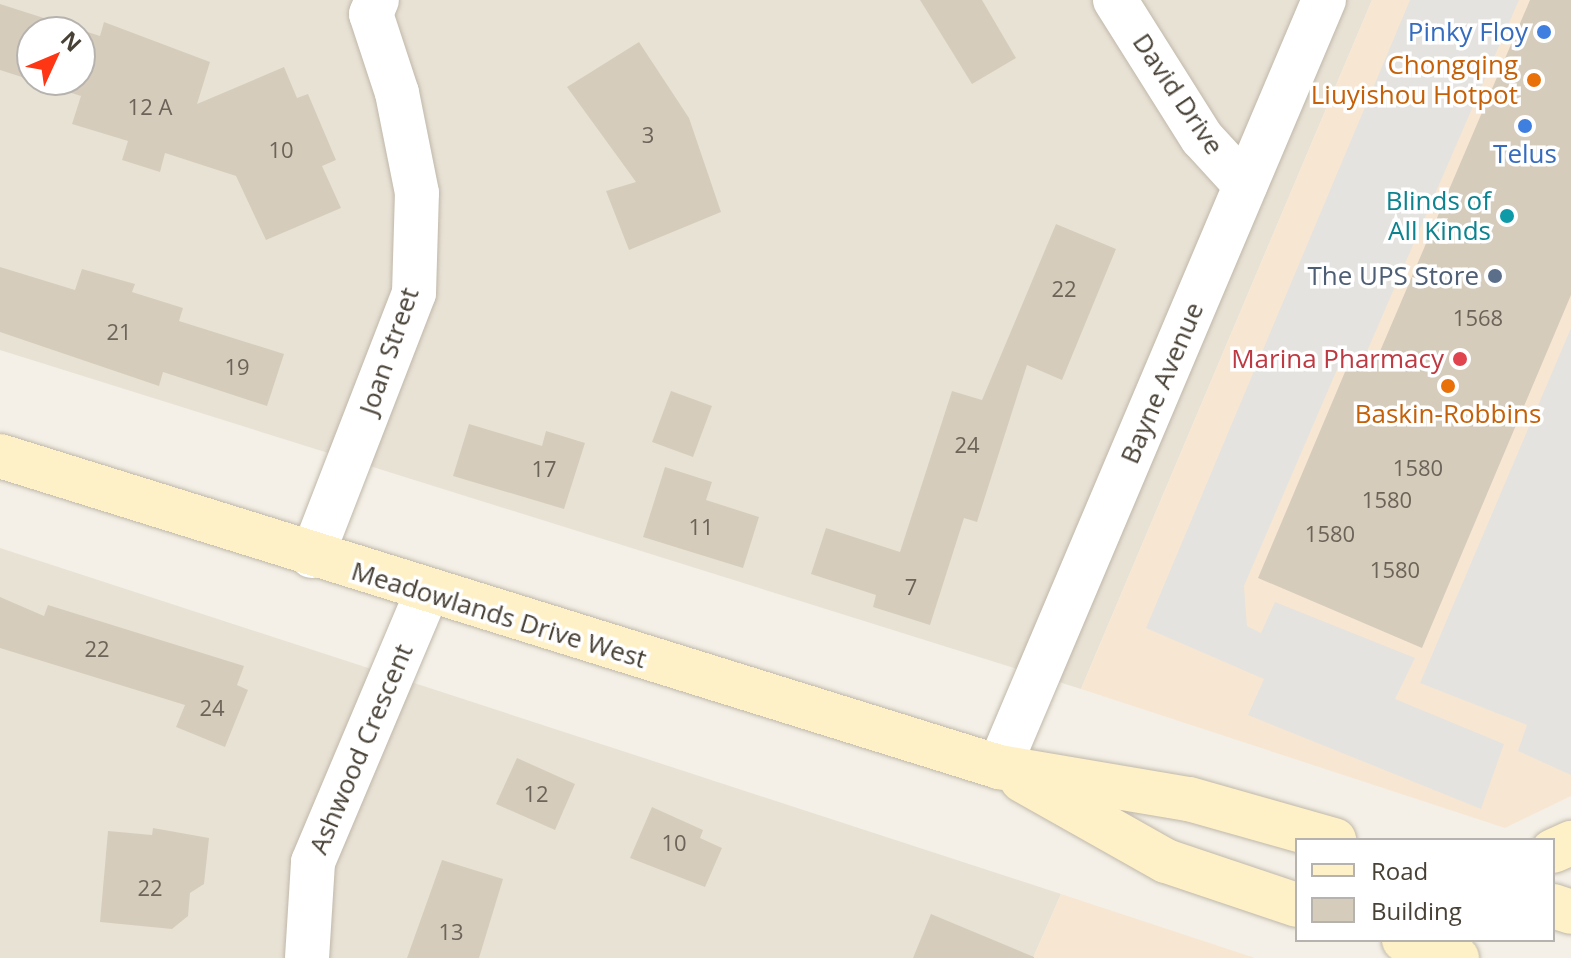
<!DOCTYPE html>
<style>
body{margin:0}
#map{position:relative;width:1571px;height:958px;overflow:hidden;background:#f4f0e7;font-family:"Open Sans",sans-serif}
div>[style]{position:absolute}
.residential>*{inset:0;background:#e8e2d5}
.commercial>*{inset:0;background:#f7e7d2}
.parking>*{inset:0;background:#e5e3df}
.building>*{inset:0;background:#d6ccbc}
.roads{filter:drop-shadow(0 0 2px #c0b8aa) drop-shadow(0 0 2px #c0b8aa)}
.street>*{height:44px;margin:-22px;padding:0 22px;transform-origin:22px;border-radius:22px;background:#fff}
.secondary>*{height:44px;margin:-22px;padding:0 22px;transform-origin:22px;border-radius:22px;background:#fff1c7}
.dots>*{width:22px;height:22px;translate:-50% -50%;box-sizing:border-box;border:4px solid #fff;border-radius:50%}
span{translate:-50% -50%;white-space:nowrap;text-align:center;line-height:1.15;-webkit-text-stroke:7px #fff;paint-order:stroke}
.number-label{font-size:22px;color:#6c6458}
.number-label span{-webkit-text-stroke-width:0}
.shop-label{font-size:26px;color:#366cbe}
.right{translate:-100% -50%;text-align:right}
.food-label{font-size:26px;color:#c56008}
.street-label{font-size:26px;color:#484136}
.culture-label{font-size:26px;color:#0d838f}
.service-label{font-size:26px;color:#4e5e75}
.health-label{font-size:26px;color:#be3a42}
.legend{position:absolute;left:1295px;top:838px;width:260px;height:104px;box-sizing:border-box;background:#fff;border:2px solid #b6b3af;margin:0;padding:10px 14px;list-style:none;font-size:24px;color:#484136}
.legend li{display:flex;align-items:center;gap:16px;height:40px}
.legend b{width:40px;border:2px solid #b6b3af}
.north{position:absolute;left:16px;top:16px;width:80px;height:80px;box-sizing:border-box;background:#fff;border:2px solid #b6b3af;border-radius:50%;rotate:46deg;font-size:22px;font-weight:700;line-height:32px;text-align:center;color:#484136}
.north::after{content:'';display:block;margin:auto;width:28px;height:36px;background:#ff3614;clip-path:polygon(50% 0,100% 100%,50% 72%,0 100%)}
</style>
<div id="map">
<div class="residential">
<i style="clip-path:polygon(evenodd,0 0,1372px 0,1081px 689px,0 350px,0 0,32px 32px,80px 32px,80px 80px,32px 80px,32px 32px)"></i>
<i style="clip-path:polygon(0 548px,1061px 894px,1033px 958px,0 958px)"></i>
</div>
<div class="commercial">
<i style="clip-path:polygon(1372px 0,1571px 0,1571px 796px,1505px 828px,1081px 689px)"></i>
<i style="clip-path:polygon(1061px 894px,1255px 958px,1033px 958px)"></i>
</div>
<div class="parking">
<i style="clip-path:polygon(1410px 0,1519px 0,1365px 356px,1345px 351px,1244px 586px,1247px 626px,1261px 633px,1275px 602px,1415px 658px,1395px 699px,1504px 744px,1481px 809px,1248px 715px,1264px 679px,1146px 628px)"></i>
<i style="clip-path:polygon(1571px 328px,1571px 775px,1518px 751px,1527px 725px,1420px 683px)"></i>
</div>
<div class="building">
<i style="clip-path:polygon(920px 0,982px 0,1016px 58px,972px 84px)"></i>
<i style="clip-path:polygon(1530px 0,1571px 0,1571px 295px,1422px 648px,1258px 578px,1350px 360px,1372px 370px)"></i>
<i style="clip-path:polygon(evenodd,0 4px,100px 36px,104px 22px,210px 62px,197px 104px,284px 67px,297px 98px,308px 94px,336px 160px,322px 166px,341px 208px,266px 240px,236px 176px,165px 153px,160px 172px,122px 160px,128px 141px,72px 124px,81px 96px,0 70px,0 4px,32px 32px,80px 32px,80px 80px,32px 80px,32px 32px)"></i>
<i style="clip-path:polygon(639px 42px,689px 118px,721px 212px,629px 250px,606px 191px,636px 182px,567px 87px)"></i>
<i style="clip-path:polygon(1056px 224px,1116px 249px,1062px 380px,1027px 365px,977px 522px,964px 518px,930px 625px,873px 607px,876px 595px,811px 574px,826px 528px,900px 552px,952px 391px,982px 400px)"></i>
<i style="clip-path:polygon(0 267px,75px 290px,82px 269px,135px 284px,132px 292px,183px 308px,179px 321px,284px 354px,267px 406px,163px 372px,159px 386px,0 332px)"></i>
<i style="clip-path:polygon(671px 391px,712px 406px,693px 457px,652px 442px)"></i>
<i style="clip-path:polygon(469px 424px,542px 446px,546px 431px,585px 443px,564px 509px,453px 476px)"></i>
<i style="clip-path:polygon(665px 467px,712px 482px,706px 500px,759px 517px,743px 568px,643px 537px)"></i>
<i style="clip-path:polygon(0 597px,44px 616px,48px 605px,244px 666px,237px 685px,248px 690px,225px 747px,176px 727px,185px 705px,0 648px)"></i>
<i style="clip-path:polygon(517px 758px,575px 784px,555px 830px,496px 804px)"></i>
<i style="clip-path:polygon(652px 807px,703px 830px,700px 838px,722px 848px,705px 887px,630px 858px)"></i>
<i style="clip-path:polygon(153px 828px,209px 838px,204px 884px,190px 893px,188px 916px,172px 929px,100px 922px,108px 831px,152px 835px)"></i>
<i style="clip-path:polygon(442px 860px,503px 879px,479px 958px,407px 958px)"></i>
<i style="clip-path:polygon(931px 914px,1034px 957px,1034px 958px,913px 958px)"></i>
</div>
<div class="roads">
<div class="street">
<i style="left:1115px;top:0;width:163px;rotate:57.8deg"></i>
<i style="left:1202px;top:138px;width:64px;rotate:47.5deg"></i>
<i style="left:312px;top:556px;width:282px;rotate:-68.8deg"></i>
<i style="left:414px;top:293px;width:100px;rotate:-88.3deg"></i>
<i style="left:417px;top:193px;width:102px;rotate:-101.3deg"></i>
<i style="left:397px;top:93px;width:83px;rotate:-108.2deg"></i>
<i style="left:371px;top:14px;width:15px;rotate:-67deg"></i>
<i style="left:999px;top:767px;width:833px;rotate:-67.04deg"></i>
<i style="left:307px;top:958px;width:96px;rotate:-86.4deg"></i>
<i style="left:313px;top:862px;width:293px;rotate:-67.1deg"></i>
</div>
<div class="secondary">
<i style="left:0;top:456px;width:1046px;rotate:17.29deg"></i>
<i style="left:999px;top:767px;width:193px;rotate:9.6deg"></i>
<i style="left:1189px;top:799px;width:151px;rotate:15.8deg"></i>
<i style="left:1022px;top:780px;width:165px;rotate:29.4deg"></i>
<i style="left:1166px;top:861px;width:138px;rotate:18.6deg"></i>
<i style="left:1553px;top:851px;width:20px;rotate:-24deg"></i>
<i style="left:1553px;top:906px;width:19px;rotate:18deg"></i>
<i style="left:1404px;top:940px;width:56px;rotate:18.8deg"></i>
</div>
</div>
<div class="dots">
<i style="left:1544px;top:32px;background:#3f7fe0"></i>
<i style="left:1534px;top:80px;background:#e8710a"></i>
<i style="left:1525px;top:126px;background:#3f7fe0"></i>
<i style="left:1507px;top:216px;background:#0f9aa8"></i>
<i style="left:1495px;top:276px;background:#5c6f8a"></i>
<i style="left:1460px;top:359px;background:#e0444e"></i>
<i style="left:1448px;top:386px;background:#e8710a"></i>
</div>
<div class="number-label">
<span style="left:150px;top:107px">12 A</span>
<span style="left:648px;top:135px">3</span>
<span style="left:281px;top:150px">10</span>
<span style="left:1064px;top:289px">22</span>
<span style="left:1478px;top:318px">1568</span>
<span style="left:119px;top:332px">21</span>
<span style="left:237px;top:367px">19</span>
<span style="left:967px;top:445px">24</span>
<span style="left:1418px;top:468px">1580</span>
<span style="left:544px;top:469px">17</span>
<span style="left:1387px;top:500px">1580</span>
<span style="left:701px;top:527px">11</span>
<span style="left:1330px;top:534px">1580</span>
<span style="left:1395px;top:570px">1580</span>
<span style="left:911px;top:587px">7</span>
<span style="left:97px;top:649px">22</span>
<span style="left:212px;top:708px">24</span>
<span style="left:536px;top:794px">12</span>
<span style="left:674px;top:843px">10</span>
<span style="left:150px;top:888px">22</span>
<span style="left:451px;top:932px">13</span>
</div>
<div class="shop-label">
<span class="right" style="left:1528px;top:32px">Pinky Floy</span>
<span style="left:1525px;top:154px">Telus</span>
</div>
<div class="food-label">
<span class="right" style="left:1518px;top:80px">Chongqing<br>Liuyishou Hotpot</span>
<span style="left:1448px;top:414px">Baskin-Robbins</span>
</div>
<div class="street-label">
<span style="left:1178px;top:94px;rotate:56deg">David Drive</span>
<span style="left:389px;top:351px;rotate:-71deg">Joan Street</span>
<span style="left:1162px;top:383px;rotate:-67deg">Bayne Avenue</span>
<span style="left:499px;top:615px;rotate:17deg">Meadowlands Drive West</span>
<span style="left:361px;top:749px;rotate:-67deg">Ashwood Crescent</span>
</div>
<div class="culture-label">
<span class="right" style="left:1491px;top:216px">Blinds of<br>All Kinds</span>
</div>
<div class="service-label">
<span class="right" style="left:1479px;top:276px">The UPS Store</span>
</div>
<div class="health-label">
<span class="right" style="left:1444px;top:359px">Marina Pharmacy</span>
</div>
<ul class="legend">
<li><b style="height:10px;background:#fff1c7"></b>Road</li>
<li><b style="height:22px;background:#d6ccbc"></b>Building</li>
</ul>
<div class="north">N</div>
</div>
